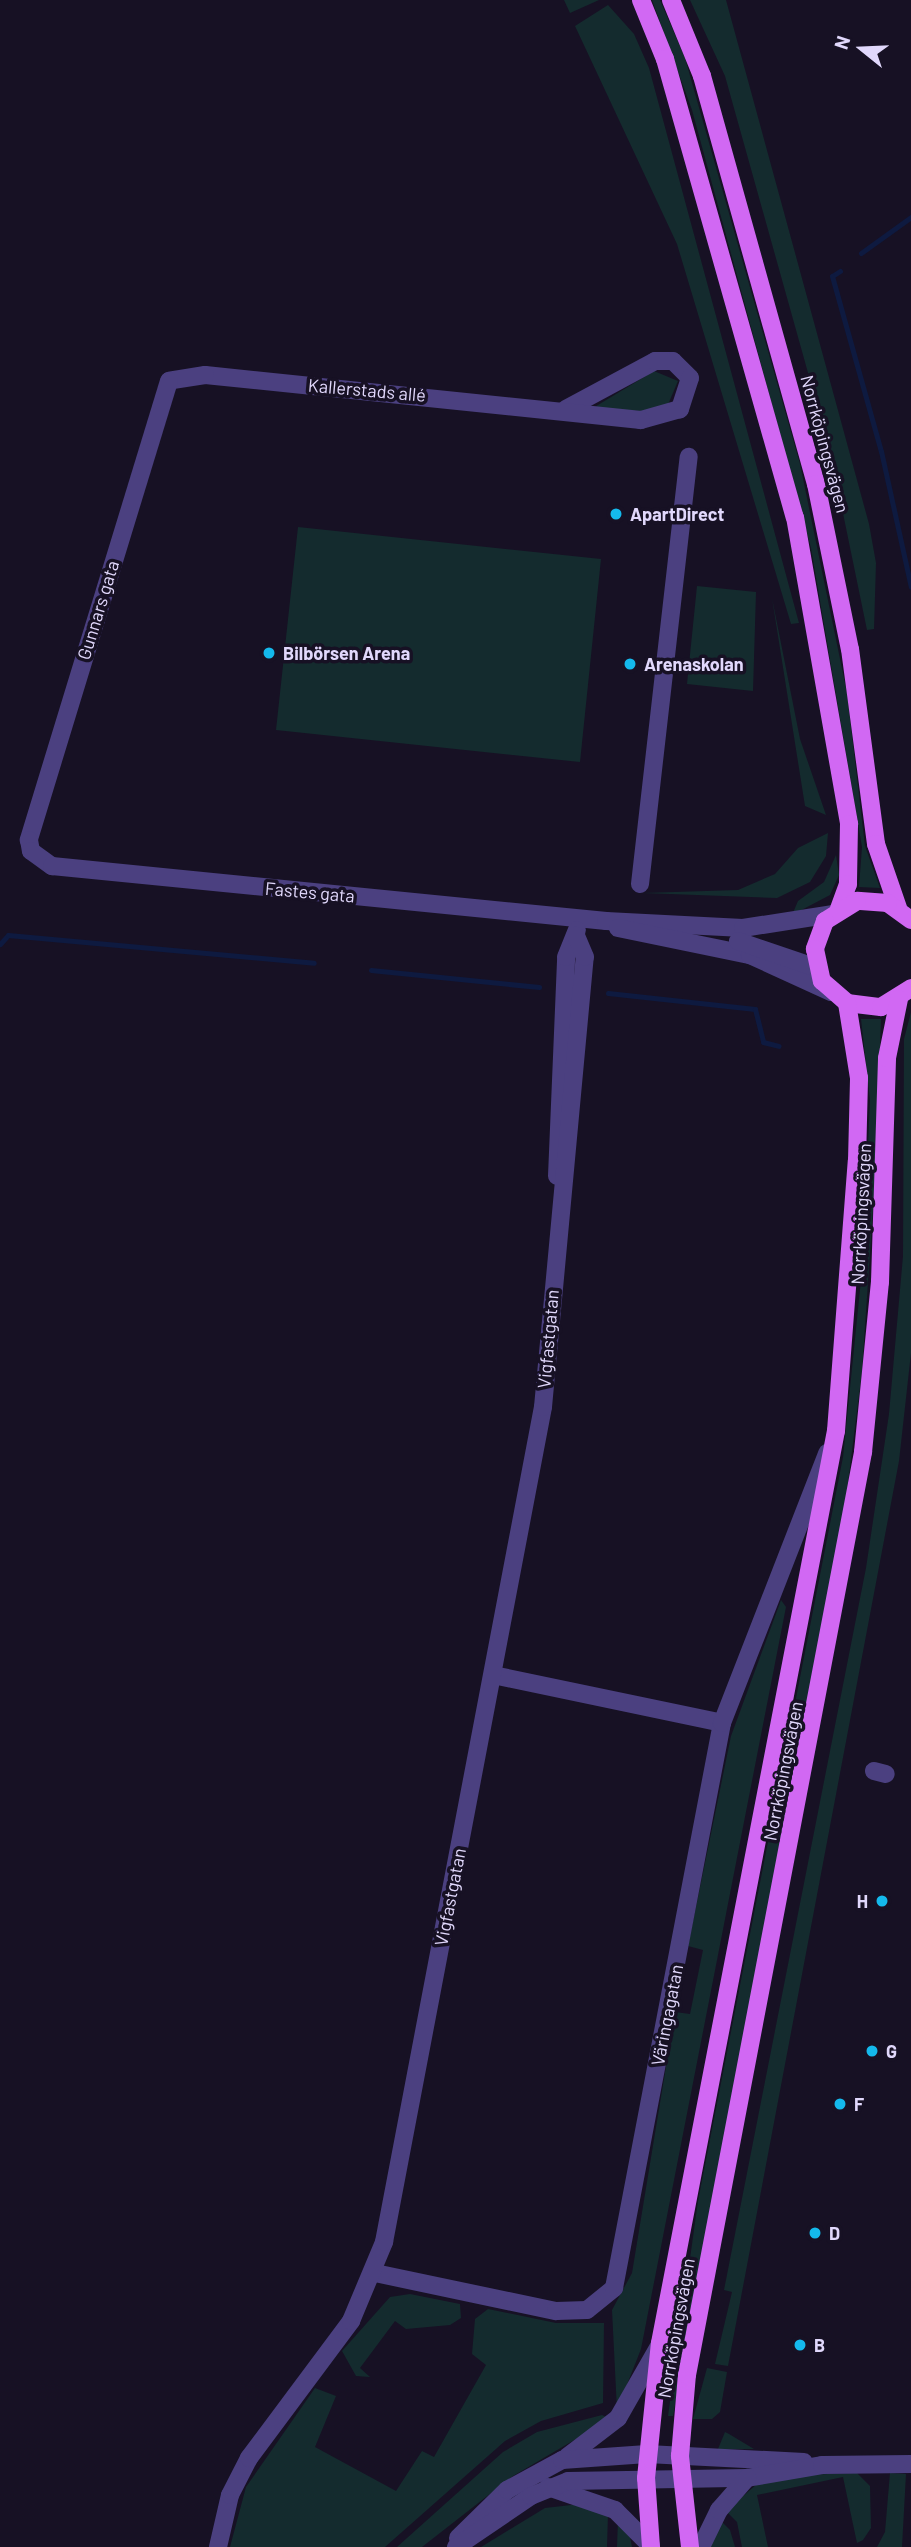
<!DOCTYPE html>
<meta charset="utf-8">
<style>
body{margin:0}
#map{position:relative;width:911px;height:2547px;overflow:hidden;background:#171124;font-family:Barlow,sans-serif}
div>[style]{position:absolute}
.green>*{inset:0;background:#142b2e}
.stream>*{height:5px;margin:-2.5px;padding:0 2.5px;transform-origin:2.5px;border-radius:2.5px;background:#0e1a40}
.minor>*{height:18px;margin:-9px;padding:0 9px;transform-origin:9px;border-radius:9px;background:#4b4080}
.major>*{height:18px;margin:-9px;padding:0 9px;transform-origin:9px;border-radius:9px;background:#d168f3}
.dots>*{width:19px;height:19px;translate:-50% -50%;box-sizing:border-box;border:4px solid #171124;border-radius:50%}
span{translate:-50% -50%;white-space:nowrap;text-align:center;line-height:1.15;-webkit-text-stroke:7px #171124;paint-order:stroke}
.street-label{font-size:18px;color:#e1d8fc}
.poi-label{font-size:18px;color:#e1d8fc;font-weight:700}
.left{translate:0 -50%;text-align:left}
.right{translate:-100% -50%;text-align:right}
.north{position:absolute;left:827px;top:14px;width:70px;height:70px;-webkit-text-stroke:5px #171124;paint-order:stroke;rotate:288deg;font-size:19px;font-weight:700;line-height:28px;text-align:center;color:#e1d8fc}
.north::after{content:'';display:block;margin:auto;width:24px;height:32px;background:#e1d8fc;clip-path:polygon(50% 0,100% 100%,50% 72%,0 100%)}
</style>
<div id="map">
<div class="green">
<i style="clip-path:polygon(564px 0,599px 0,570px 13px)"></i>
<i style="clip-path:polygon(652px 0,660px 0,685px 58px,800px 464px,847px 693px,865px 846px,880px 888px,859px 887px,862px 847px,811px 548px,692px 110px)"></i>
<i style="clip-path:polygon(690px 0,726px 0,869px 524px,876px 563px,874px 629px,867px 630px,831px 455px,725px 76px)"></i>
<i style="clip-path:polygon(608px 5px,634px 34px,649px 68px,799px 623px,791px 624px,677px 244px,575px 26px)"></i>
<i style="clip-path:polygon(654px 371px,678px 381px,667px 407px,654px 412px,593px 408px)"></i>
<i style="clip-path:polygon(298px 527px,601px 559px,580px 762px,276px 730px)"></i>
<i style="clip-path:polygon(697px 586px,756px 592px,753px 691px,687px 684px)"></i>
<i style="clip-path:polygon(772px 598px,800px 739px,826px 815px,805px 806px)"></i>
<i style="clip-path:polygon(828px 833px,826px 856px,810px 882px,777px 898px,643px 893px,738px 890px,775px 874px,798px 848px)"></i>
<i style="clip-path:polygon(836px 855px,839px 875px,830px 895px,792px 915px,798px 901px,824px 882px)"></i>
<i style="clip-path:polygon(911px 1012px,911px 1353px,899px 1461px,728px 2366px,715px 2364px,732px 2292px,724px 2290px,866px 1568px,889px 1414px,903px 1256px,904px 1039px)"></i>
<i style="clip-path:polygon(861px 1019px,881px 1019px,876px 1164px,862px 1371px,844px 1515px,673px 2416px,668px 2416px,698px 2201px,843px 1457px,863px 1260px,870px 1100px)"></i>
<i style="clip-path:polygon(781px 1600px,786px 1607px,641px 2349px,617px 2410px,612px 2310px,632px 2273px,675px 2012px,690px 2014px,703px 1950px,688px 1946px,731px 1736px)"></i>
<i style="clip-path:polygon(410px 2294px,460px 2304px,461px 2318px,450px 2325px,406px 2329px,395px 2321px,360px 2368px,370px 2377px,356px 2376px,342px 2351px,390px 2297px)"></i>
<i style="clip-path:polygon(488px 2309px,556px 2323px,604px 2323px,603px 2403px,541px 2421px,505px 2441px,385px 2547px,230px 2547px,246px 2487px,315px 2388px,336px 2396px,315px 2447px,396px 2491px,422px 2451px,434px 2457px,486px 2365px,472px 2354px,475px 2319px)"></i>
<i style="clip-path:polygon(707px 2368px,727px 2372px,720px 2412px,712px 2419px,693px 2419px)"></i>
<i style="clip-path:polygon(602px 2415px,610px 2419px,513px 2476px,422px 2547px,397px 2547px,503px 2452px,537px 2432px)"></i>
<i style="clip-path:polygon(725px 2432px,729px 2434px,754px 2449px,718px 2449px)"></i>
<i style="clip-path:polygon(857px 2473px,870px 2486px,871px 2528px,863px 2540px,857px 2543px,843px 2477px,757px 2495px,768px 2547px,742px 2547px,737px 2522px,726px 2511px,757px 2484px,798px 2475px)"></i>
<i style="clip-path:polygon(890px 2473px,906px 2474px,902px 2547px,877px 2547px,885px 2532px)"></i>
<i style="clip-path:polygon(580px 2504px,608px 2514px,607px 2547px,481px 2547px,545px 2508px)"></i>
<i style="clip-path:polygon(719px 2519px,730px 2530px,735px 2547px,708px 2547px)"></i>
<i style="clip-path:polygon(618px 2520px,629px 2532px,632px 2547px,617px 2547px)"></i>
</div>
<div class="stream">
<i style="left:861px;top:253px;width:62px;rotate:-35.8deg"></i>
<i style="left:840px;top:271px;width:9px;rotate:148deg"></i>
<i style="left:832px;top:276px;width:182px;rotate:74.4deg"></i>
<i style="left:881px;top:451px;width:139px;rotate:77.6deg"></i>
<i style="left:0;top:944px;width:12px;rotate:-48deg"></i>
<i style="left:8px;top:935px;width:307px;rotate:5.2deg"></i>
<i style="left:371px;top:970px;width:169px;rotate:5.8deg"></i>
<i style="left:608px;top:993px;width:148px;rotate:6.2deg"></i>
<i style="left:755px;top:1009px;width:34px;rotate:76deg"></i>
<i style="left:763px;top:1042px;width:16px;rotate:14deg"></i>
</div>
<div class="minor">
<i style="left:566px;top:409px;width:101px;rotate:-28.3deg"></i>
<i style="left:655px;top:361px;width:18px"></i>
<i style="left:673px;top:361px;width:24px;rotate:45deg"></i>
<i style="left:690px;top:378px;width:33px;rotate:108deg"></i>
<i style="left:680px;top:409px;width:41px;rotate:164.2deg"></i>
<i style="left:641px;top:420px;width:438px;rotate:-174.1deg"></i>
<i style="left:205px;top:375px;width:36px;rotate:171deg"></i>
<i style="left:169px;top:381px;width:480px;rotate:107deg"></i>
<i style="left:29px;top:840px;width:11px;rotate:80deg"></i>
<i style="left:31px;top:851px;width:26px;rotate:36deg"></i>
<i style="left:52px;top:866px;width:557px;rotate:5.67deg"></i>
<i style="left:606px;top:921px;width:137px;rotate:2.9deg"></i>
<i style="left:743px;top:928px;width:90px;rotate:-8.9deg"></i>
<i style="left:640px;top:884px;width:430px;rotate:-83.5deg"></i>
<i style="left:618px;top:928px;width:135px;rotate:11.6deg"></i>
<i style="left:750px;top:955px;width:89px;rotate:24.6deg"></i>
<i style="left:738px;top:941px;width:83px;rotate:18.9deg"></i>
<i style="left:557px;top:1176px;width:219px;rotate:-87.6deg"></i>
<i style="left:566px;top:957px;width:29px;rotate:-68deg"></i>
<i style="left:493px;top:1675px;width:234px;rotate:11.8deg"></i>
<i style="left:874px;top:1771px;width:12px;rotate:14deg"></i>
<i style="left:375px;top:2273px;width:185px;rotate:11.9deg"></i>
<i style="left:556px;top:2311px;width:31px;rotate:-2deg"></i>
<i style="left:587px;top:2310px;width:35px;rotate:-39deg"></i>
<i style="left:614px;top:2288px;width:575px;rotate:-79.18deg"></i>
<i style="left:722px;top:1723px;width:290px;rotate:-68.7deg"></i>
<i style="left:567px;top:2457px;width:64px;rotate:-37.4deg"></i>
<i style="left:618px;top:2418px;width:83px;rotate:-60.3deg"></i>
<i style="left:548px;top:2487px;width:71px;rotate:18.9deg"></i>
<i style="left:615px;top:2510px;width:51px;rotate:45deg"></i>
<i style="left:458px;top:2538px;width:69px;rotate:-44.4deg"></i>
<i style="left:507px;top:2490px;width:63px;rotate:-28.6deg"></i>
<i style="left:562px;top:2460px;width:85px;rotate:-4deg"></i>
<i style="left:647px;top:2454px;width:157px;rotate:2.9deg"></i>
<i style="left:218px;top:2547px;width:53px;rotate:-77deg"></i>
<i style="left:230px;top:2495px;width:42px;rotate:-62.8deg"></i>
<i style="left:249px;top:2458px;width:171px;rotate:-53.3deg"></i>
<i style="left:351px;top:2321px;width:86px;rotate:-67.3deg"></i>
<i style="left:384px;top:2242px;width:850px;rotate:-79.22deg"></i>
<i style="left:543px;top:1407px;width:452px;rotate:-84.7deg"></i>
<i style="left:585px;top:957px;width:23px;rotate:-113deg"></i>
<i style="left:456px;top:2547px;width:91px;rotate:-34.2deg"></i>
<i style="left:531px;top:2496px;width:40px;rotate:-22deg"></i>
<i style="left:568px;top:2481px;width:179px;rotate:-1deg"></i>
<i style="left:747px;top:2478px;width:76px;rotate:-9.8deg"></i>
<i style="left:822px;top:2465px;width:89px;rotate:-0.6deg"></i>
<i style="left:701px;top:2547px;width:41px;rotate:-64.1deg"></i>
<i style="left:719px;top:2510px;width:43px;rotate:-48.8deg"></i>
</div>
<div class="major">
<i style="left:641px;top:0;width:64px;rotate:67.9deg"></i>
<i style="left:665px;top:59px;width:476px;rotate:74.2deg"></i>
<i style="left:795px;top:517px;width:312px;rotate:80deg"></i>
<i style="left:849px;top:824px;width:60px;rotate:91deg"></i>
<i style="left:848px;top:884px;width:27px;rotate:110deg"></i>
<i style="left:671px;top:0;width:82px;rotate:67.8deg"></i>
<i style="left:702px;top:76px;width:424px;rotate:74.4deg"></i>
<i style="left:816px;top:484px;width:168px;rotate:78.4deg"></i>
<i style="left:850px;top:649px;width:197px;rotate:82.4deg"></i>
<i style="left:876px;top:844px;width:68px;rotate:71deg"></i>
<i style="left:911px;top:920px;width:29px;rotate:-144deg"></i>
<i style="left:888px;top:903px;width:31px;rotate:-176deg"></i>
<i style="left:857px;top:901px;width:38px;rotate:148deg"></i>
<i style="left:825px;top:921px;width:30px;rotate:110deg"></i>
<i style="left:815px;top:949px;width:33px;rotate:78deg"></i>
<i style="left:822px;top:981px;width:33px;rotate:41deg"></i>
<i style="left:847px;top:1003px;width:34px;rotate:7deg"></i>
<i style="left:881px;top:1007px;width:36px;rotate:-32deg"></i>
<i style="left:651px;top:2547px;width:69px;rotate:-94.1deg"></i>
<i style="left:646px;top:2478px;width:136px;rotate:-84.1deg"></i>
<i style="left:660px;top:2343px;width:929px;rotate:-79.08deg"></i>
<i style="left:836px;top:1431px;width:271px;rotate:-85.6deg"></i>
<i style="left:857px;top:1161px;width:83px;rotate:-88.6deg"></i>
<i style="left:859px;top:1078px;width:76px;rotate:-99.1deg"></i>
<i style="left:690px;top:2547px;width:92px;rotate:-96.3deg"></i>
<i style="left:680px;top:2456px;width:81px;rotate:-85.1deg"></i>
<i style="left:687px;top:2375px;width:940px;rotate:-79.2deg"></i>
<i style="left:863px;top:1452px;width:171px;rotate:-84.3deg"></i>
<i style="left:880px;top:1282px;width:224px;rotate:-88.2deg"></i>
<i style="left:887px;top:1058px;width:60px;rotate:-78.5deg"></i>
</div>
<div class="dots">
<i style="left:616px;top:514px;background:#14b9ec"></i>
<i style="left:269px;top:653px;background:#14b9ec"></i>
<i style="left:630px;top:664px;background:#14b9ec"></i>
<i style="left:882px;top:1901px;background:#14b9ec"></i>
<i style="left:872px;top:2051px;background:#14b9ec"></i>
<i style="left:840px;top:2104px;background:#14b9ec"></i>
<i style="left:815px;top:2233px;background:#14b9ec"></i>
<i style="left:800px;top:2345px;background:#14b9ec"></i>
</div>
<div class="street-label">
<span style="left:367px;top:390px;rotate:5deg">Kallerstads allé</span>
<span style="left:825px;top:444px;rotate:75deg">Norrköpingsvägen</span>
<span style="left:98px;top:610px;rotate:-73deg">Gunnars gata</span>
<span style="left:310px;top:892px;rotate:5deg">Fastes gata</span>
<span style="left:861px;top:1214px;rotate:-87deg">Norrköpingsvägen</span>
<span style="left:548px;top:1339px;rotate:-85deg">Vigfastgatan</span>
<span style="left:783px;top:1771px;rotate:-79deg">Norrköpingsvägen</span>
<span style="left:450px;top:1897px;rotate:-79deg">Vigfastgatan</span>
<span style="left:667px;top:2015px;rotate:-79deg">Väringagatan</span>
<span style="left:676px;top:2328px;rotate:-80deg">Norrköpingsvägen</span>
</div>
<div class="poi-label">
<span class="left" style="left:630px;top:514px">ApartDirect</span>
<span class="left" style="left:283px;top:653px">Bilbörsen Arena</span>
<span class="left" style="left:644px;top:664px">Arenaskolan</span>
<span class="right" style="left:868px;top:1901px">H</span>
<span class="left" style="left:886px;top:2051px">G</span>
<span class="left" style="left:854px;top:2104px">F</span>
<span class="left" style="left:829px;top:2233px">D</span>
<span class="left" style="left:814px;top:2345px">B</span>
</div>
<div class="north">N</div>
</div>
